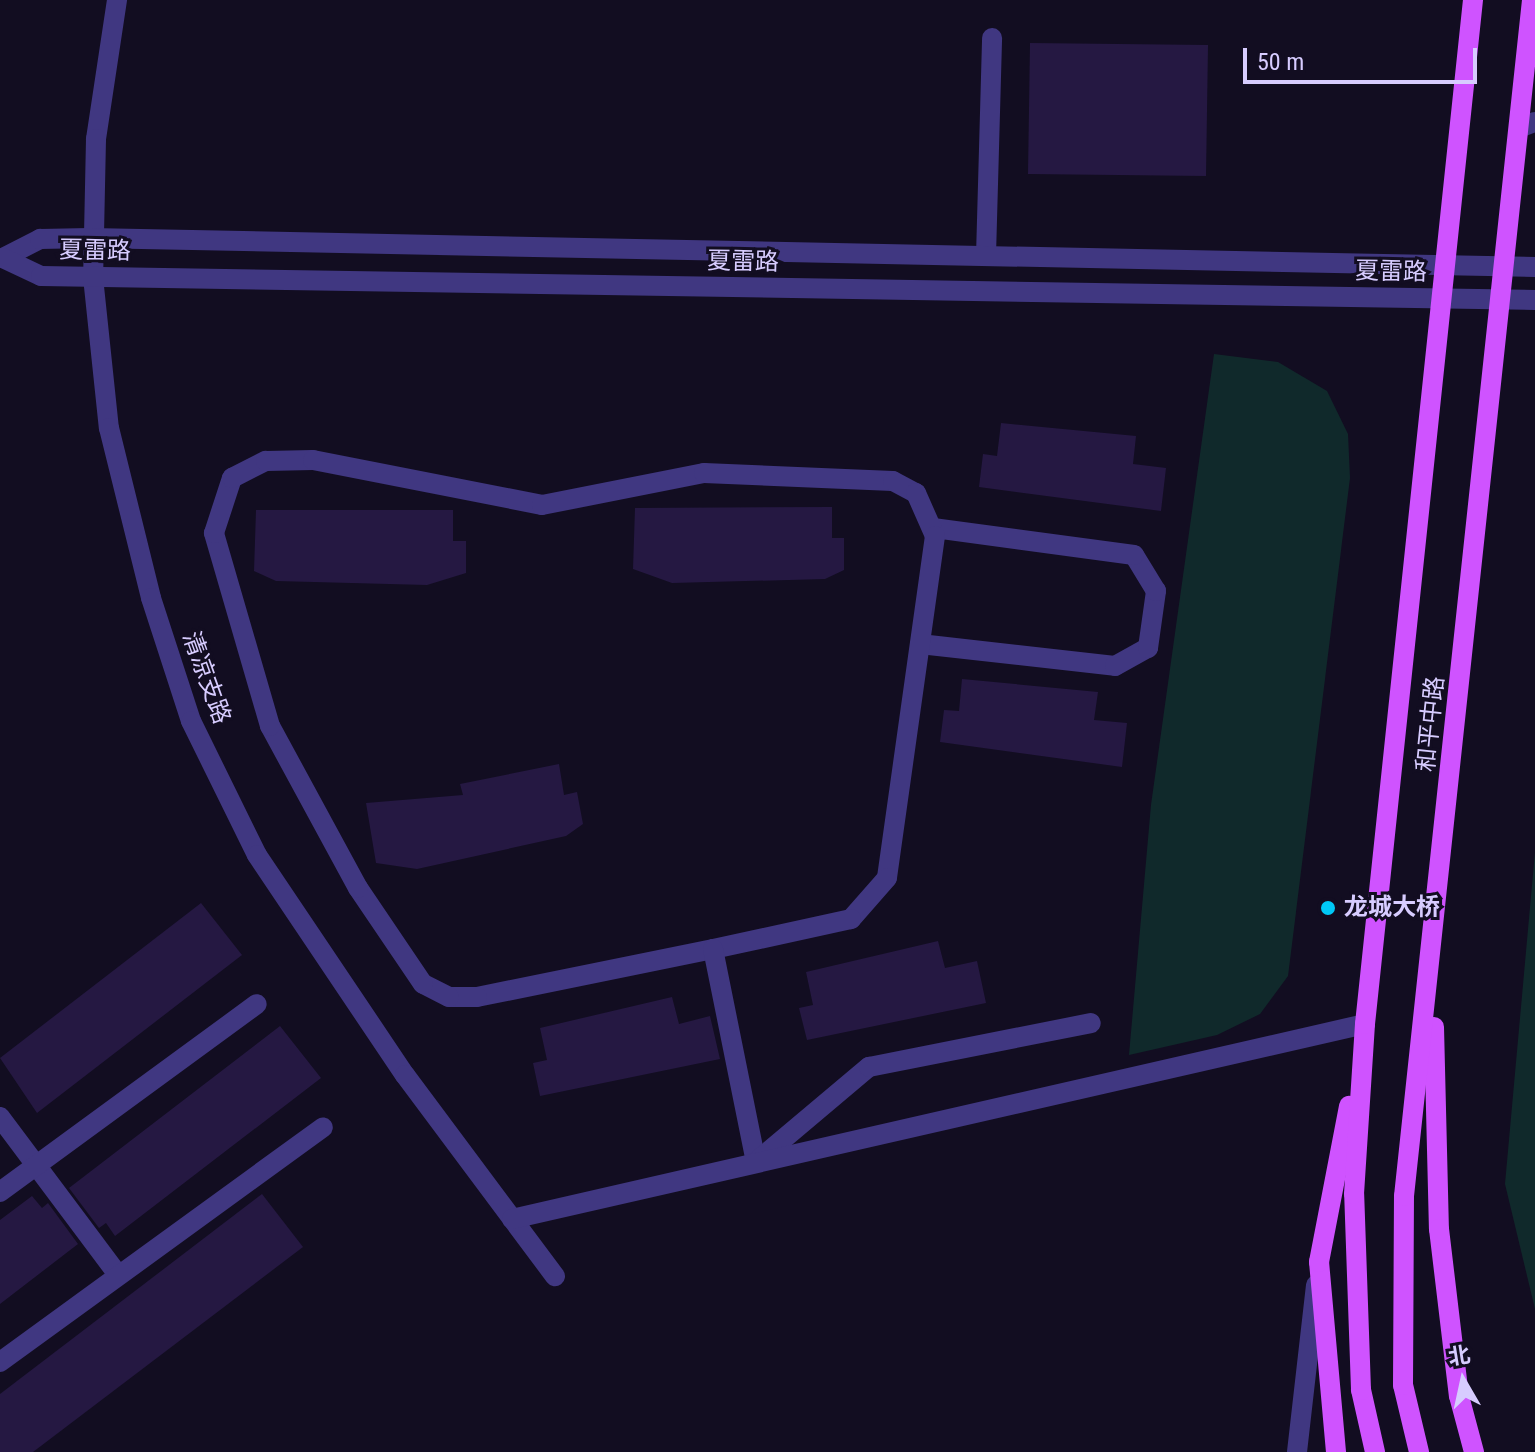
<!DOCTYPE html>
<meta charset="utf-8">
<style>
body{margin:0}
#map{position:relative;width:1535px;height:1452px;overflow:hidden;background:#120d21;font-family:"Roboto Condensed","Noto Sans SC",sans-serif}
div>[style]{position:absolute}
.green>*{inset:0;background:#10292b}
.building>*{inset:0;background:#251842}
.minor>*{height:20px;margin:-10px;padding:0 10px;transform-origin:10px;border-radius:10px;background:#403781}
.major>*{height:20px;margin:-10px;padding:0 10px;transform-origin:10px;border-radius:10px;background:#cf53ff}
.dots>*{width:22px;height:22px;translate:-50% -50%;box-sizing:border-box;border:4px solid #120d21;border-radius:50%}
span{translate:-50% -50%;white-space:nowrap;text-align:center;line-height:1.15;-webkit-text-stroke:6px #120d21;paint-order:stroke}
.street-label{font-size:24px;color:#d7ccff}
.poi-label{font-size:24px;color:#d7ccff;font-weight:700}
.left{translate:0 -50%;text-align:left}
.north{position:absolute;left:1423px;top:1340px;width:80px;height:80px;-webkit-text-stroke:6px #120d21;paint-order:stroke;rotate:351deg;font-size:22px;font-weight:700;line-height:32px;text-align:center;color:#d7ccff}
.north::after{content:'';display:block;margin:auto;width:28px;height:36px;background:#d7ccff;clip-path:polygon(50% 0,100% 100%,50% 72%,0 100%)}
.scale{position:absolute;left:1243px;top:48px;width:234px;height:36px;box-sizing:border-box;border:4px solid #d7ccff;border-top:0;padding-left:10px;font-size:24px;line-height:28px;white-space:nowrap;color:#d7ccff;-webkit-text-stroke:6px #120d21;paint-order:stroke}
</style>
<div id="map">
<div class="green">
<i style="clip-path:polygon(1214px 354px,1278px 362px,1327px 391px,1348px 434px,1350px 478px,1288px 976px,1260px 1014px,1217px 1035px,1129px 1055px,1151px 805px)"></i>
<i style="clip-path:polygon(1535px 852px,1535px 1309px,1505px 1184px)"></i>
</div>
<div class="building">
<i style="clip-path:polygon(1030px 43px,1208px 45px,1206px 176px,1028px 174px)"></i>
<i style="clip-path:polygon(1001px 423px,1136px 436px,1133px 464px,1166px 468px,1161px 511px,979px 487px,983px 454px,997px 456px)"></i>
<i style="clip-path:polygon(832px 507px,832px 538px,844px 538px,844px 570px,825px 579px,672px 583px,633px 569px,635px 508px)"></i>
<i style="clip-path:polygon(256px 510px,453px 510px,453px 541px,466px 541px,466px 573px,427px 585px,276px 581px,254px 571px)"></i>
<i style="clip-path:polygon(962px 679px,1098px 692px,1094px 720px,1127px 723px,1122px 767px,940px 742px,944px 710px,959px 711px)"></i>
<i style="clip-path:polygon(559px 764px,564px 795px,577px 792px,583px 824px,566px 836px,417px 869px,376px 863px,366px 803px,463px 795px,460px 784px)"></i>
<i style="clip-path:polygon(201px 903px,242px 955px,37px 1113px,0 1058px)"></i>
<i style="clip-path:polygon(938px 941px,945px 968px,977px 961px,986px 1003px,807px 1040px,799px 1008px,813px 1005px,806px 972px)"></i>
<i style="clip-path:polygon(672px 997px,679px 1024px,710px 1016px,720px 1059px,540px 1096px,533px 1063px,547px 1060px,540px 1028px)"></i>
<i style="clip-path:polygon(280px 1026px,321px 1078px,115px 1236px,106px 1223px,99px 1228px,69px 1188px)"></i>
<i style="clip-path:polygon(262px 1194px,303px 1247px,33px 1452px,0 1452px,0 1394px)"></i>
<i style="clip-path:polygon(32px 1196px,42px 1208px,48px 1203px,78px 1244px,0 1304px,0 1220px)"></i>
</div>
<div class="minor">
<i style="left:117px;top:0;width:141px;rotate:98.6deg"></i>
<i style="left:96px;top:139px;width:138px;rotate:91.2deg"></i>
<i style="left:93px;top:277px;width:152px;rotate:84deg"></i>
<i style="left:109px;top:428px;width:175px;rotate:76.1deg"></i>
<i style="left:151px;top:598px;width:129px;rotate:72deg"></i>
<i style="left:191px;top:721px;width:149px;rotate:63.8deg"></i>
<i style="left:257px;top:855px;width:265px;rotate:56.1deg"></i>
<i style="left:405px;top:1075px;width:251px;rotate:53.3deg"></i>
<i style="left:1519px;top:128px;width:17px;rotate:-21deg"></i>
<i style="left:986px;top:256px;width:218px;rotate:-88.4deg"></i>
<i style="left:3px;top:258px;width:42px;rotate:-27.2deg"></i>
<i style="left:40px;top:239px;width:50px;rotate:-1.1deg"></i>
<i style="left:90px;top:238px;width:1445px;rotate:1.15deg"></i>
<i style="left:3px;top:258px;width:42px;rotate:25.3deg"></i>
<i style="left:41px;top:276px;width:1494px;rotate:0.92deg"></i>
<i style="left:920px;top:644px;width:196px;rotate:6.4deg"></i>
<i style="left:1115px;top:666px;width:38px;rotate:-29deg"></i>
<i style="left:1148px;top:648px;width:58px;rotate:-82deg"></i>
<i style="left:1156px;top:591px;width:42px;rotate:-121.4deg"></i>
<i style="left:1134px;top:555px;width:203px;rotate:-172.3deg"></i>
<i style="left:713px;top:949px;width:241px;rotate:168.5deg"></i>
<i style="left:477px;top:997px;width:28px;rotate:180deg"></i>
<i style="left:449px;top:997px;width:29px;rotate:-153deg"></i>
<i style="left:423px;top:984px;width:116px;rotate:-124.1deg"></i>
<i style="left:358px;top:888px;width:184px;rotate:-118.5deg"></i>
<i style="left:270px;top:726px;width:201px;rotate:-106.2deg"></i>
<i style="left:214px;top:533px;width:58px;rotate:-71.9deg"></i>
<i style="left:232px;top:478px;width:38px;rotate:-27deg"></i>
<i style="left:266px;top:461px;width:47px;rotate:-1.2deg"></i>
<i style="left:313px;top:460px;width:233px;rotate:11.1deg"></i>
<i style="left:542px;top:505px;width:165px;rotate:-11.2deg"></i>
<i style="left:704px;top:473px;width:189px;rotate:2.4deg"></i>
<i style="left:893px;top:481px;width:26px;rotate:28deg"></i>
<i style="left:916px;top:493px;width:47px;rotate:66.2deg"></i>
<i style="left:935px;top:536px;width:345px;rotate:98deg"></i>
<i style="left:887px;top:878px;width:55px;rotate:131.3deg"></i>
<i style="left:851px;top:919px;width:141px;rotate:167.7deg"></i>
<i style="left:713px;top:949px;width:217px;rotate:78.6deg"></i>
<i style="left:756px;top:1162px;width:148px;rotate:-40.1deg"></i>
<i style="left:869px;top:1067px;width:226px;rotate:-11.2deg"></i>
<i style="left:0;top:1117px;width:197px;rotate:53.2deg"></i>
<i style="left:0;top:1192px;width:318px;rotate:-36.2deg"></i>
<i style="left:512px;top:1219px;width:875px;rotate:-12.88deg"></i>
<i style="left:0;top:1362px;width:399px;rotate:-36deg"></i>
<i style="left:1297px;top:1452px;width:168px;rotate:-83.5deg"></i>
</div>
<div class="major">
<i style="left:1434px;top:1027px;width:202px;rotate:88.6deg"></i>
<i style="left:1439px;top:1229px;width:168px;rotate:83.2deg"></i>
<i style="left:1459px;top:1396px;width:58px;rotate:75deg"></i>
<i style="left:1336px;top:1452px;width:191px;rotate:-95.1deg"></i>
<i style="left:1319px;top:1262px;width:159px;rotate:-79.1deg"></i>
<i style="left:1375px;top:1452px;width:64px;rotate:-102.7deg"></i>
<i style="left:1361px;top:1390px;width:196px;rotate:-92deg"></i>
<i style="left:1354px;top:1194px;width:170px;rotate:-86.3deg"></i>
<i style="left:1365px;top:1024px;width:1030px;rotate:-83.98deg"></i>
<i style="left:1419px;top:1452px;width:69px;rotate:-103.4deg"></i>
<i style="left:1403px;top:1385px;width:189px;rotate:-89.7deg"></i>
<i style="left:1404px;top:1196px;width:1203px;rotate:-83.89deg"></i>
</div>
<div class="dots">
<i style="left:1328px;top:908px;background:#00c8f7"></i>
</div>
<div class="street-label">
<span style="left:95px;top:251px;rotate:1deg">夏雷路</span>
<span style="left:743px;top:262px;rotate:1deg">夏雷路</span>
<span style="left:1391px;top:272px;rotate:1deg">夏雷路</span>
<span style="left:206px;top:678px;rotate:70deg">清凉支路</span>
<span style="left:1431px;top:724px;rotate:-84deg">和平中路</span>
</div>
<div class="poi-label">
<span class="left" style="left:1344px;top:908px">龙城大桥</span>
</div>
<div class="north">北</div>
<div class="scale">50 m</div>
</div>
